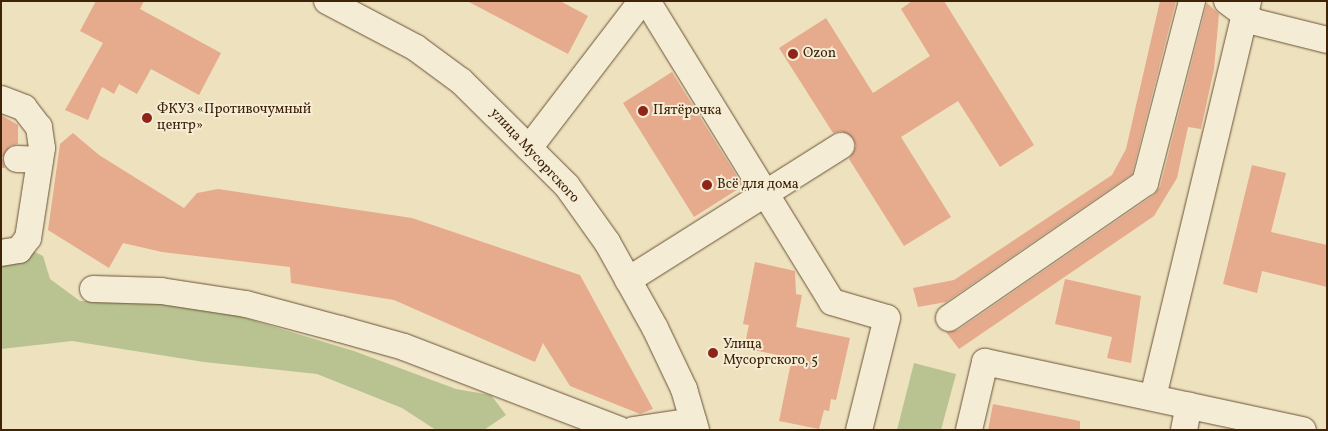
<!DOCTYPE html>
<meta charset="utf-8">
<style>
body{margin:0}
#map{position:relative;width:1328px;height:431px;overflow:hidden;background:#eee1be;font-family:Vollkorn,serif}
div>[style]{position:absolute}
.green>*{inset:0;background:#b8c391}
.building>*{inset:0;background:#e6aa8d}
.roads{filter:drop-shadow(0 0 1px #6b5236) drop-shadow(0 0 1px #6b5236)}
.minor>*{height:26px;margin:-13px;padding:0 13px;transform-origin:13px;border-radius:13px;background:#f4ecd5}
.dots>*{width:14px;height:14px;translate:-50% -50%;box-sizing:border-box;border:2px solid #f4ecd5;border-radius:50%}
span{translate:-50% -50%;white-space:nowrap;text-align:center;line-height:1.15;-webkit-text-stroke:4px #f4ecd5;paint-order:stroke}
.poi-label{font-size:14px;color:#3f2308}
.left{translate:0 -50%;text-align:left}
.street-label{font-size:14px;color:#3f2308}
.frame{position:absolute;inset:0;border:2px solid #3f2308;pointer-events:none}
</style>
<div id="map">
<div class="green">
<i style="clip-path:polygon(33px 251px,43px 256px,50px 279px,80px 301px,175px 302px,212px 308px,354px 351px,456px 389px,491px 395px,506px 415px,484px 430px,436px 430px,402px 408px,317px 374px,204px 362px,72px 341px,1px 349px,1px 259px)"></i>
<i style="clip-path:polygon(914px 363px,956px 374px,941px 430px,897px 430px)"></i>
</div>
<div class="building">
<i style="clip-path:polygon(96px 1px,144px 1px,140px 9px,221px 53px,199px 95px,151px 69px,137px 94px,119px 84px,114px 94px,102px 87px,88px 120px,65px 110px,103px 43px,80px 31px)"></i>
<i style="clip-path:polygon(467px 1px,560px 1px,588px 16px,568px 54px)"></i>
<i style="clip-path:polygon(912px 1px,944px 1px,1034px 145px,1000px 167px,958px 101px,901px 137px,951px 217px,904px 246px,849px 159px,856px 146px,853px 138px,841px 131px,833px 133px,779px 48px,826px 18px,873px 93px,930px 56px,901px 9px)"></i>
<i style="clip-path:polygon(1160px 1px,1176px 1px,1132px 174px,946px 302px,918px 307px,913px 288px,954px 280px,1112px 175px,1126px 149px)"></i>
<i style="clip-path:polygon(1207px 3px,1219px 14px,1214px 69px,1201px 129px,1188px 127px,1177px 178px,1154px 216px,959px 349px,946px 332px,958px 330px,1154px 195px,1160px 187px)"></i>
<i style="clip-path:polygon(672px 72px,743px 186px,694px 217px,623px 103px)"></i>
<i style="clip-path:polygon(1px 115px,18px 125px,18px 144px,10px 146px,2px 158px,5px 168px,1px 168px)"></i>
<i style="clip-path:polygon(73px 133px,99px 155px,184px 208px,197px 193px,218px 189px,412px 218px,580px 275px,653px 409px,640px 414px,570px 386px,543px 343px,535px 362px,394px 300px,291px 283px,290px 267px,162px 252px,123px 243px,109px 268px,48px 230px,60px 144px)"></i>
<i style="clip-path:polygon(1252px 165px,1286px 173px,1271px 232px,1327px 245px,1327px 287px,1262px 271px,1257px 293px,1223px 284px)"></i>
<i style="clip-path:polygon(755px 262px,795px 271px,796px 294px,802px 295px,796px 327px,850px 338px,836px 400px,831px 399px,829px 411px,824px 410px,819px 429px,779px 421px,792px 358px,744px 348px,749px 325px,743px 324px)"></i>
<i style="clip-path:polygon(1065px 279px,1141px 296px,1131px 363px,1107px 358px,1112px 337px,1055px 324px)"></i>
<i style="clip-path:polygon(993px 404px,1080px 421px,1080px 430px,988px 430px)"></i>
</div>
<div class="roads">
<div class="minor">
<i style="left:327px;top:1px;width:101px;rotate:27.8deg"></i>
<i style="left:416px;top:48px;width:56px;rotate:36.3deg"></i>
<i style="left:461px;top:81px;width:149px;rotate:44.7deg"></i>
<i style="left:567px;top:186px;width:69px;rotate:54.5deg"></i>
<i style="left:607px;top:242px;width:98px;rotate:60.8deg"></i>
<i style="left:655px;top:328px;width:68px;rotate:64.6deg"></i>
<i style="left:684px;top:389px;width:43px;rotate:73.7deg"></i>
<i style="left:647px;top:1px;width:353px;rotate:58.4deg"></i>
<i style="left:832px;top:302px;width:57px;rotate:16.2deg"></i>
<i style="left:887px;top:318px;width:115px;rotate:104deg"></i>
<i style="left:1227px;top:1px;width:35px;rotate:37deg"></i>
<i style="left:1255px;top:22px;width:74px;rotate:14deg"></i>
<i style="left:1px;top:99px;width:25px;rotate:21deg"></i>
<i style="left:24px;top:108px;width:24px;rotate:52deg"></i>
<i style="left:39px;top:127px;width:21px;rotate:82deg"></i>
<i style="left:42px;top:148px;width:91px;rotate:98.8deg"></i>
<i style="left:28px;top:238px;width:15px;rotate:127deg"></i>
<i style="left:19px;top:250px;width:18px;rotate:171deg"></i>
<i style="left:529px;top:148px;width:185px;rotate:-52.5deg"></i>
<i style="left:17px;top:159px;width:23px;rotate:2deg"></i>
<i style="left:628px;top:280px;width:252px;rotate:-32.2deg"></i>
<i style="left:93px;top:289px;width:68px;rotate:1.7deg"></i>
<i style="left:161px;top:291px;width:86px;rotate:8.7deg"></i>
<i style="left:246px;top:304px;width:97px;rotate:14.9deg"></i>
<i style="left:340px;top:329px;width:66px;rotate:15.7deg"></i>
<i style="left:404px;top:347px;width:231px;rotate:21deg"></i>
<i style="left:949px;top:318px;width:238px;rotate:-34.6deg"></i>
<i style="left:1145px;top:183px;width:188px;rotate:-75.5deg"></i>
<i style="left:1153px;top:397px;width:407px;rotate:-76.5deg"></i>
<i style="left:633px;top:430px;width:61px;rotate:-8.5deg"></i>
<i style="left:969px;top:430px;width:70px;rotate:-76.8deg"></i>
<i style="left:985px;top:362px;width:325px;rotate:12.1deg"></i>
<i style="left:1184px;top:430px;width:25px;rotate:-79deg"></i>
</div>
</div>
<div class="dots">
<i style="left:793px;top:54px;background:#8f2418"></i>
<i style="left:643px;top:111px;background:#8f2418"></i>
<i style="left:147px;top:118px;background:#8f2418"></i>
<i style="left:707px;top:185px;background:#8f2418"></i>
<i style="left:713px;top:353px;background:#8f2418"></i>
</div>
<div class="poi-label">
<span class="left" style="left:803px;top:54px">Ozon</span>
<span class="left" style="left:157px;top:118px">ФКУЗ «Противочумный<br>центр»</span>
<span class="left" style="left:653px;top:111px">Пятёрочка</span>
<span class="left" style="left:717px;top:185px">Всё для дома</span>
<span class="left" style="left:723px;top:353px">Улица<br>Мусоргского, 5</span>
</div>
<div class="street-label">
<span style="left:534px;top:156px;rotate:47deg">улица Мусоргского</span>
</div>
<div class="frame"></div>
</div>
